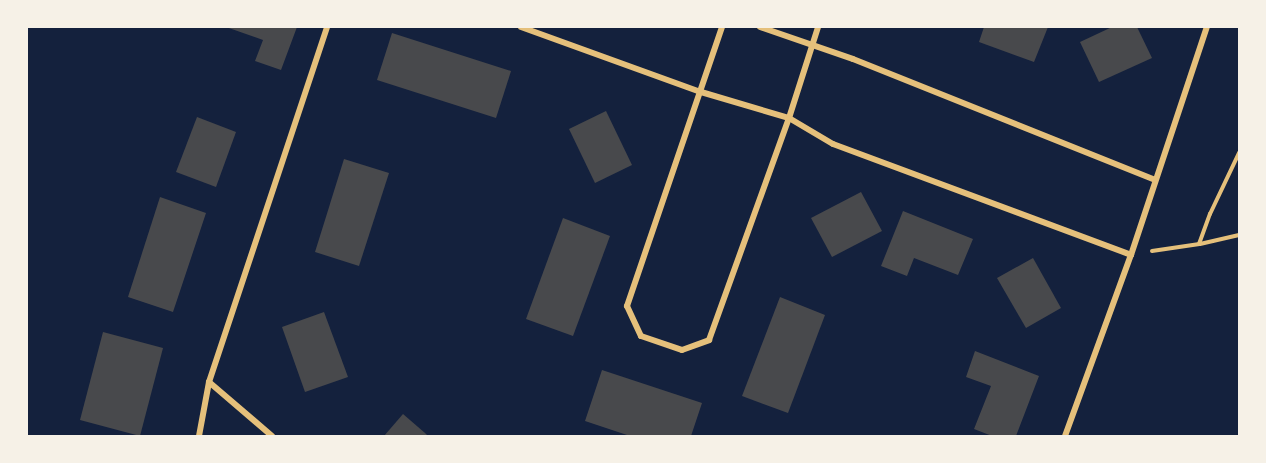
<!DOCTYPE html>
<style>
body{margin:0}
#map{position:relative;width:1266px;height:463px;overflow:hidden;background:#14213d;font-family:"IBM Plex Sans",sans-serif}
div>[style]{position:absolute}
.building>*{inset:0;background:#48494c}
.path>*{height:4px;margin:-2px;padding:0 2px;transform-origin:2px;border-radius:2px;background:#e5c07b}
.minor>*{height:6px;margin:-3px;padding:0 3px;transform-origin:3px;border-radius:3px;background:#e5c07b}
span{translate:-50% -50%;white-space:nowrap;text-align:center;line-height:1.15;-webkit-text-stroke:5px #f6f1e7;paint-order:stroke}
.frame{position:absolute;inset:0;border:28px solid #f6f1e7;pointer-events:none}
</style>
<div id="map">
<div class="building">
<i style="clip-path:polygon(226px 27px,297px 27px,281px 70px,255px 61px,263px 40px)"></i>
<i style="clip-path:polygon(984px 27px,1048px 27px,1034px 62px,979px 42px)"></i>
<i style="clip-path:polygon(1112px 27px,1137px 27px,1152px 58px,1099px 82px,1080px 42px)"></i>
<i style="clip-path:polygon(392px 33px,511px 71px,496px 118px,377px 80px)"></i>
<i style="clip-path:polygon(606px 111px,632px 165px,595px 183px,569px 129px)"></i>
<i style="clip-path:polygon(197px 117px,236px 132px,216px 187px,176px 172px)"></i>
<i style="clip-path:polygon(344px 159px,389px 173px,359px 266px,315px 252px)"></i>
<i style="clip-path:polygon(861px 192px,882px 231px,832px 257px,811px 218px)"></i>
<i style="clip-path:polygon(160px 197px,206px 213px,173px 312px,128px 297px)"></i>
<i style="clip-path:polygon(903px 211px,973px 239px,958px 275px,914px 258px,907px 276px,881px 266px)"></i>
<i style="clip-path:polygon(563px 218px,610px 236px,573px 336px,526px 319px)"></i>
<i style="clip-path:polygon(1033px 258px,1061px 308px,1026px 328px,997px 278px)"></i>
<i style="clip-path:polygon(780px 297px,825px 315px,788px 413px,742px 396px)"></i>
<i style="clip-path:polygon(324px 312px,348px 377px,305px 392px,282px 327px)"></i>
<i style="clip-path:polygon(103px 332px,163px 348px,140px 436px,80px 420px)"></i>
<i style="clip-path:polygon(975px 351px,1039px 376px,1016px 436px,992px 436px,974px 429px,991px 386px,966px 377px)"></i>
<i style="clip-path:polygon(602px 370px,702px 403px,691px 436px,630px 436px,585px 421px)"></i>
<i style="clip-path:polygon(403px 414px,425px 433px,428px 436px,384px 436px)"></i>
</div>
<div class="path">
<i style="left:1200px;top:244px;width:40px;rotate:-13deg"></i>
<i style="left:1152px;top:251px;width:48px;rotate:-8.5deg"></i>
<i style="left:1199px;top:244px;width:32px;rotate:-70deg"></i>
<i style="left:1210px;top:214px;width:68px;rotate:-64.6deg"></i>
</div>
<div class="minor">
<i style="left:521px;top:27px;width:191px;rotate:19.9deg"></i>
<i style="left:701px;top:92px;width:92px;rotate:16.5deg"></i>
<i style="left:789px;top:118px;width:51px;rotate:30.6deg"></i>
<i style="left:833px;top:144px;width:318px;rotate:20.4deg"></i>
<i style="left:722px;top:27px;width:295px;rotate:108.8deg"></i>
<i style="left:627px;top:306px;width:33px;rotate:65deg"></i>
<i style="left:641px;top:336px;width:43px;rotate:18.9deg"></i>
<i style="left:682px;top:350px;width:29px;rotate:-20deg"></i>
<i style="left:709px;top:340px;width:236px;rotate:-70.2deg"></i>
<i style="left:789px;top:118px;width:96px;rotate:-72.3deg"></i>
<i style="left:760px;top:27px;width:98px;rotate:19deg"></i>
<i style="left:853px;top:59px;width:325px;rotate:21.8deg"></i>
<i style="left:209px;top:382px;width:83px;rotate:40.6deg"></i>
<i style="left:199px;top:436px;width:55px;rotate:-79.5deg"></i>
<i style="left:209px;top:382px;width:374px;rotate:-71.6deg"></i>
<i style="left:1065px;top:436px;width:193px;rotate:-70deg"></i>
<i style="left:1131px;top:255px;width:240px;rotate:-71.6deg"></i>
</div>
<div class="frame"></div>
</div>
